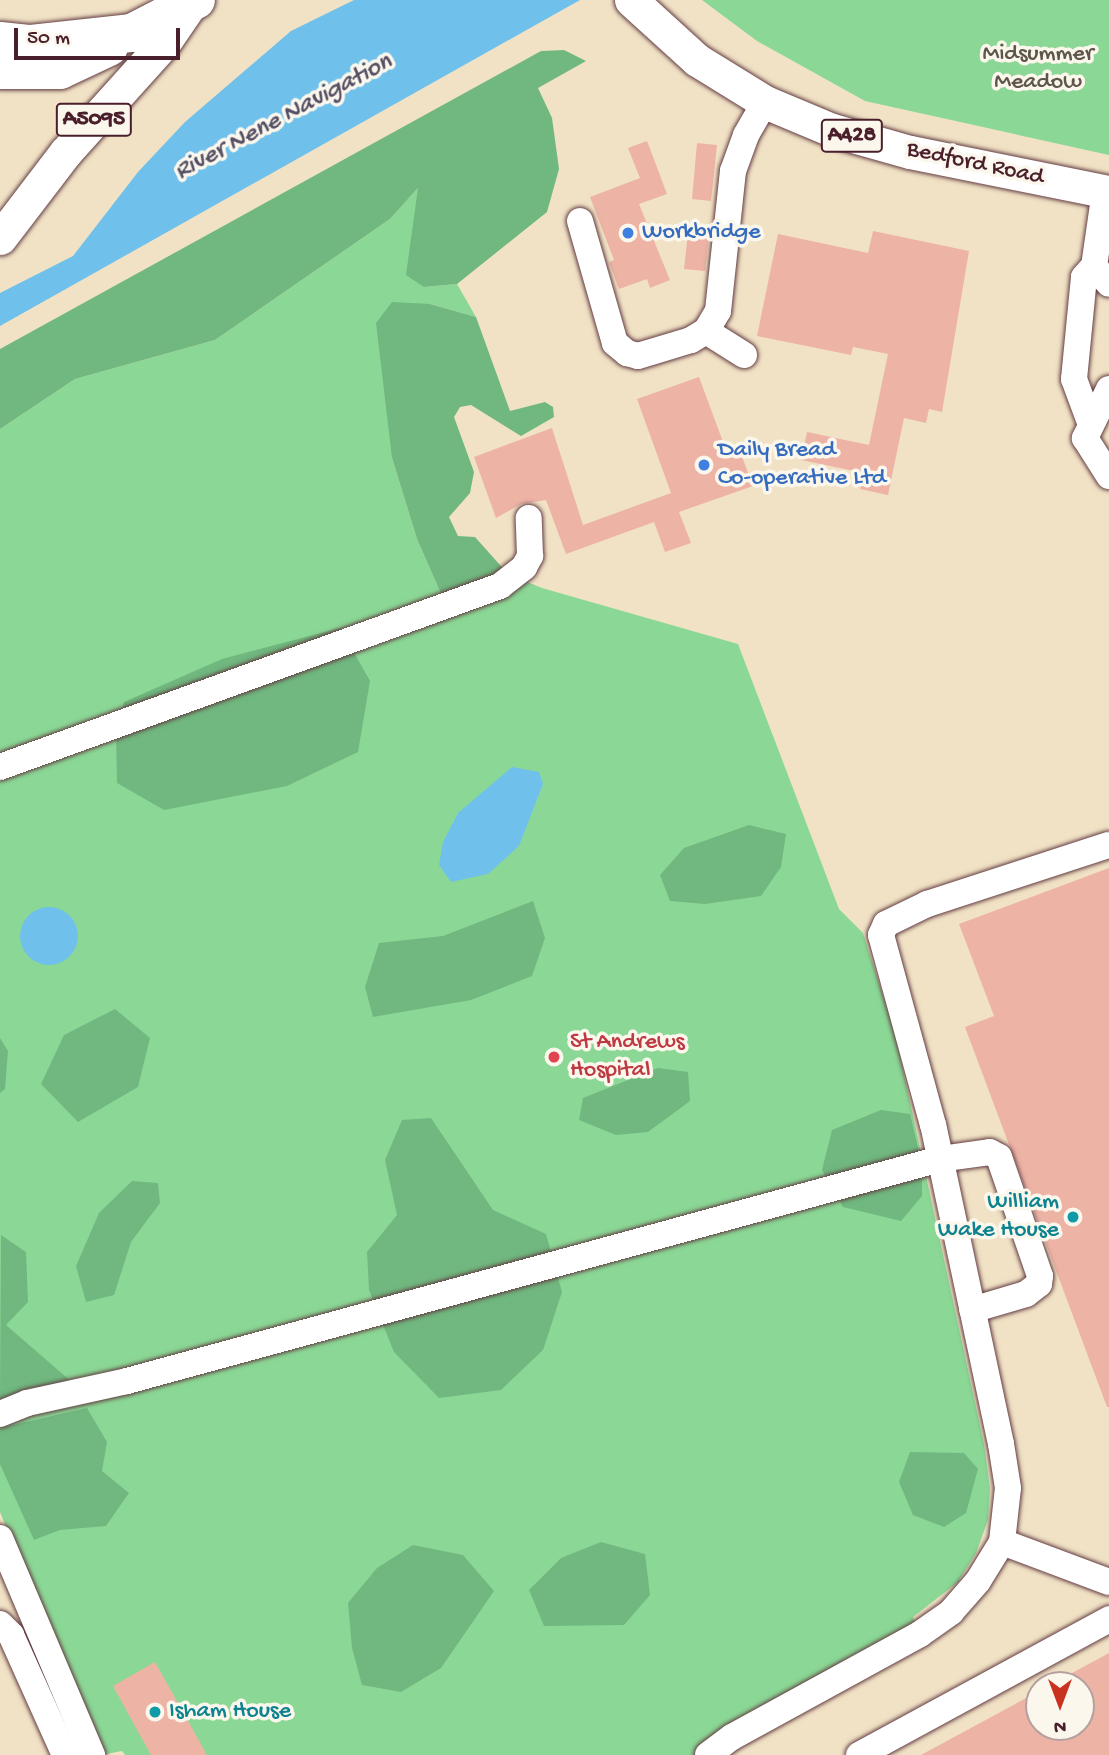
<!DOCTYPE html>
<style>
body{margin:0}
#map{position:relative;width:1109px;height:1755px;overflow:hidden;background:#f1e2c5;font-family:"Gochi Hand",sans-serif}
div>[style]{position:absolute}
.green>*{inset:0;background:#8bd896}
.forest>*{inset:0;background:#70b87f}
.water>*{inset:0;background:#6fc1eb}
.round{border-radius:50%}
.building>*{inset:0;background:#edb3a5}
.roads{filter:drop-shadow(0 0 2px #633c42) drop-shadow(0 0 2px #633c42)}
.minor>*{height:26px;margin:-13px;padding:0 13px;transform-origin:13px;border-radius:13px;background:#fff}
.major>*{height:33px;margin:-16.5px;padding:0 16.5px;transform-origin:16.5px;border-radius:16.5px;background:#fff}
.highway>*{height:38px;margin:-19px;padding:0 19px;transform-origin:19px;border-radius:19px;background:#fff}
.dots>*{width:19px;height:19px;translate:-50% -50%;box-sizing:border-box;border:4px solid #fbf7ec;border-radius:50%}
span{translate:-50% -50%;white-space:nowrap;text-align:center;line-height:1.15;-webkit-text-stroke:7px #fbf7ec;paint-order:stroke}
.shield-label span{padding:2px 5px;background:#fbf7ec;border:2px solid;border-radius:5px;-webkit-text-stroke-width:0}
.shield-label{font-size:23px;color:#4a1f2b;font-weight:700}
.park-label{font-size:24px;color:#5e564b}
.street-label{font-size:24px;color:#4a1f2b}
.shop-label{font-size:24px;color:#366cbe}
.left{translate:0 -50%;text-align:left}
.health-label{font-size:24px;color:#be3a42}
.culture-label{font-size:24px;color:#0d838f}
.right{translate:-100% -50%;text-align:right}
.water-label{font-size:26px;color:#555065;font-style:italic}
.north{position:absolute;left:1025px;top:1671px;width:70px;height:70px;box-sizing:border-box;background:#fbf7ec;border:2px solid #b4a19f;border-radius:50%;rotate:180deg;font-size:19px;font-weight:700;line-height:28px;text-align:center;color:#4a1f2b}
.north::after{content:'';display:block;margin:auto;width:24px;height:32px;background:#c8321e;clip-path:polygon(50% 0,100% 100%,50% 72%,0 100%)}
.scale{position:absolute;left:14px;top:28px;width:166px;height:32px;box-sizing:border-box;border:4px solid #4a1f2b;border-top:0;padding-left:9px;font-size:21px;line-height:24px;white-space:nowrap;color:#4a1f2b;-webkit-text-stroke:5px #fbf7ec;paint-order:stroke}
</style>
<div id="map">
<div class="green">
<i style="clip-path:polygon(702px 0,1109px 0,1109px 155px,865px 101px,757px 41px)"></i>
<i style="clip-path:polygon(419px 187px,416px 222px,424px 287px,457px 284px,476px 317px,430px 304px,392px 458px,417px 539px,442px 596px,508px 574px,542px 588px,738px 644px,839px 909px,863px 933px,895px 1033px,984px 1444px,990px 1488px,988px 1520px,976px 1553px,958px 1582px,913px 1617px,916px 1624px,696px 1755px,125px 1755px,122px 1751px,101px 1755px,0 1512px,0 429px,75px 379px,215px 340px,390px 219px)"></i>
</div>
<div class="forest">
<i style="clip-path:polygon(564px 50px,586px 61px,538px 88px,552px 118px,559px 169px,547px 212px,457px 284px,424px 287px,406px 275px,418px 188px,390px 219px,215px 340px,75px 379px,0 429px,0 349px,541px 51px)"></i>
<i style="clip-path:polygon(392px 302px,430px 304px,476px 317px,510px 411px,545px 402px,553px 407px,554px 417px,521px 436px,471px 405px,460px 407px,454px 417px,474px 472px,470px 493px,449px 517px,458px 536px,475px 537px,508px 574px,442px 596px,417px 539px,392px 458px,376px 323px)"></i>
<i style="clip-path:polygon(340px 628px,370px 681px,358px 752px,287px 786px,164px 810px,117px 783px,116px 734px,124px 702px,222px 659px)"></i>
<i style="clip-path:polygon(749px 825px,786px 834px,781px 867px,761px 896px,705px 904px,670px 901px,660px 875px,684px 848px)"></i>
<i style="clip-path:polygon(533px 901px,545px 938px,532px 976px,471px 1000px,373px 1017px,365px 987px,379px 943px,443px 936px)"></i>
<i style="clip-path:polygon(115px 1009px,150px 1038px,138px 1087px,78px 1122px,41px 1084px,64px 1035px)"></i>
<i style="clip-path:polygon(0 1038px,8px 1051px,5px 1089px,0 1093px)"></i>
<i style="clip-path:polygon(658px 1068px,688px 1072px,690px 1101px,648px 1132px,616px 1135px,579px 1120px,583px 1098px)"></i>
<i style="clip-path:polygon(881px 1110px,910px 1114px,922px 1164px,922px 1196px,901px 1221px,843px 1207px,822px 1170px,832px 1130px)"></i>
<i style="clip-path:polygon(431px 1118px,493px 1210px,546px 1234px,562px 1292px,543px 1350px,501px 1390px,439px 1398px,394px 1352px,369px 1290px,367px 1252px,397px 1215px,385px 1160px,402px 1120px)"></i>
<i style="clip-path:polygon(132px 1181px,158px 1183px,160px 1203px,131px 1242px,114px 1295px,86px 1302px,76px 1266px,99px 1213px)"></i>
<i style="clip-path:polygon(1px 1235px,26px 1252px,28px 1302px,6px 1325px,73px 1383px,0 1400px)"></i>
<i style="clip-path:polygon(87px 1408px,107px 1442px,102px 1471px,129px 1493px,106px 1526px,60px 1530px,34px 1540px,0 1464px,0 1428px)"></i>
<i style="clip-path:polygon(910px 1452px,964px 1453px,978px 1469px,966px 1513px,944px 1527px,913px 1515px,899px 1482px)"></i>
<i style="clip-path:polygon(601px 1542px,645px 1554px,650px 1595px,624px 1625px,544px 1626px,529px 1590px,561px 1558px)"></i>
<i style="clip-path:polygon(413px 1545px,463px 1555px,494px 1591px,441px 1668px,401px 1692px,362px 1685px,352px 1648px,348px 1603px,377px 1568px)"></i>
</div>
<div class="water">
<i style="clip-path:polygon(354px 0,580px 0,0 326px,0 293px,73px 256px,138px 172px,185px 122px,291px 31px)"></i>
<i style="clip-path:polygon(512px 767px,539px 772px,543px 784px,519px 846px,488px 874px,451px 882px,439px 865px,443px 842px,458px 813px)"></i>
<i class="round" style="left:20px;top:907px;width:58px;height:58px"></i>
</div>
<div class="building">
<i style="clip-path:polygon(647px 141px,667px 194px,639px 204px,670px 280px,650px 288px,647px 279px,619px 289px,609px 262px,614px 260px,590px 197px,640px 178px,628px 148px)"></i>
<i style="clip-path:polygon(697px 143px,717px 145px,711px 201px,692px 199px)"></i>
<i style="clip-path:polygon(873px 231px,969px 251px,942px 412px,929px 409px,926px 423px,904px 418px,888px 495px,860px 489px,864px 473px,801px 460px,807px 432px,869px 445px,888px 354px,853px 347px,851px 355px,757px 336px,778px 234px,868px 253px)"></i>
<i style="clip-path:polygon(688px 233px,709px 236px,705px 271px,684px 269px)"></i>
<i style="clip-path:polygon(699px 377px,726px 450px,738px 446px,753px 486px,679px 512px,691px 543px,665px 552px,654px 522px,566px 554px,546px 500px,521px 504px,496px 518px,474px 457px,552px 428px,583px 525px,671px 493px,637px 399px)"></i>
<i style="clip-path:polygon(1109px 868px,1109px 1407px,1107px 1407px,965px 1027px,994px 1016px,959px 924px)"></i>
<i style="clip-path:polygon(1109px 1653px,1109px 1755px,921px 1755px,1039px 1691px,1039px 1727px,1081px 1727px,1081px 1685px,1050px 1685px)"></i>
<i style="clip-path:polygon(155px 1662px,207px 1755px,151px 1755px,113px 1686px)"></i>
</div>
<div class="roads">
<div class="minor">
<i style="left:1105px;top:191px;width:76px;rotate:98.3deg"></i>
<i style="left:1094px;top:266px;width:23px;rotate:50deg"></i>
<i style="left:580px;top:221px;width:127px;rotate:74deg"></i>
<i style="left:615px;top:343px;width:16px;rotate:40deg"></i>
<i style="left:627px;top:353px;width:11px;rotate:15deg"></i>
<i style="left:638px;top:356px;width:55px;rotate:-16.8deg"></i>
<i style="left:691px;top:340px;width:17px;rotate:-31deg"></i>
<i style="left:706px;top:331px;width:23px;rotate:-59deg"></i>
<i style="left:718px;top:311px;width:141px;rotate:-83.9deg"></i>
<i style="left:733px;top:171px;width:38px;rotate:-70deg"></i>
<i style="left:746px;top:135px;width:38px;rotate:-60deg"></i>
<i style="left:706px;top:331px;width:45px;rotate:32.3deg"></i>
<i style="left:1109px;top:389px;width:55px;rotate:116.1deg"></i>
<i style="left:1085px;top:438px;width:45px;rotate:57.7deg"></i>
<i style="left:1091px;top:425px;width:49px;rotate:-110.3deg"></i>
<i style="left:1074px;top:379px;width:102px;rotate:-84.4deg"></i>
<i style="left:1084px;top:277px;width:15px;rotate:-48deg"></i>
<i style="left:0;top:767px;width:532px;rotate:-19.9deg"></i>
<i style="left:500px;top:586px;width:31px;rotate:-38deg"></i>
<i style="left:524px;top:567px;width:13px;rotate:-61deg"></i>
<i style="left:530px;top:556px;width:38px;rotate:-92deg"></i>
<i style="left:0;top:1414px;width:29px;rotate:-22deg"></i>
<i style="left:27px;top:1403px;width:102px;rotate:-12.4deg"></i>
<i style="left:127px;top:1381px;width:843px;rotate:-15.27deg"></i>
<i style="left:940px;top:1159px;width:50px;rotate:-8deg"></i>
<i style="left:990px;top:1152px;width:10px;rotate:29deg"></i>
<i style="left:999px;top:1157px;width:126px;rotate:71deg"></i>
<i style="left:1040px;top:1276px;width:8px;rotate:97deg"></i>
<i style="left:1039px;top:1284px;width:16px;rotate:142deg"></i>
<i style="left:1026px;top:1294px;width:56px;rotate:163.5deg"></i>
<i style="left:0;top:1538px;width:236px;rotate:67deg"></i>
<i style="left:1002px;top:1542px;width:114px;rotate:20.5deg"></i>
<i style="left:0;top:1624px;width:16px;rotate:45deg"></i>
<i style="left:11px;top:1635px;width:132px;rotate:65.8deg"></i>
<i style="left:708px;top:1755px;width:30px;rotate:-37deg"></i>
<i style="left:732px;top:1737px;width:214px;rotate:-28.7deg"></i>
<i style="left:920px;top:1634px;width:38px;rotate:-35deg"></i>
<i style="left:951px;top:1612px;width:41px;rotate:-48.9deg"></i>
<i style="left:978px;top:1581px;width:46px;rotate:-58.4deg"></i>
<i style="left:1002px;top:1542px;width:54px;rotate:-83.7deg"></i>
<i style="left:1008px;top:1488px;width:45px;rotate:-99deg"></i>
<i style="left:1001px;top:1444px;width:326px;rotate:-102deg"></i>
<i style="left:933px;top:1125px;width:197px;rotate:-105.3deg"></i>
<i style="left:881px;top:935px;width:12px;rotate:-66deg"></i>
<i style="left:886px;top:924px;width:46px;rotate:-26deg"></i>
<i style="left:927px;top:904px;width:191px;rotate:-18deg"></i>
<i style="left:859px;top:1755px;width:285px;rotate:-28.5deg"></i>
</div>
<div class="major">
<i style="left:631px;top:0;width:89px;rotate:42.3deg"></i>
<i style="left:697px;top:60px;width:80px;rotate:31.7deg"></i>
<i style="left:765px;top:102px;width:73px;rotate:22.7deg"></i>
<i style="left:832px;top:130px;width:81px;rotate:15.8deg"></i>
<i style="left:910px;top:152px;width:203px;rotate:11.4deg"></i>
<i style="left:0;top:238px;width:107px;rotate:-52.6deg"></i>
<i style="left:65px;top:153px;width:148px;rotate:-48deg"></i>
<i style="left:164px;top:43px;width:46px;rotate:-55.6deg"></i>
</div>
<div class="highway">
<i style="left:0;top:41px;width:31px;rotate:6deg"></i>
<i style="left:31px;top:44px;width:102px;rotate:-6.2deg"></i>
<i style="left:132px;top:33px;width:72px;rotate:-27.3deg"></i>
<i style="left:0;top:70px;width:60px"></i>
<i style="left:60px;top:70px;width:54px;rotate:-25.1deg"></i>
</div>
</div>
<div class="dots">
<i style="left:628px;top:233px;background:#3f7fe0"></i>
<i style="left:704px;top:465px;background:#3f7fe0"></i>
<i style="left:554px;top:1057px;background:#e0444e"></i>
<i style="left:1073px;top:1217px;background:#0f9aa8"></i>
<i style="left:155px;top:1712px;background:#0f9aa8"></i>
</div>
<div class="shield-label">
<span style="left:94px;top:120px">A5095</span>
<span style="left:852px;top:136px">A428</span>
</div>
<div class="park-label">
<span style="left:1038px;top:69px">Midsummer<br>Meadow</span>
</div>
<div class="street-label">
<span style="left:975px;top:164px;rotate:12deg">Bedford Road</span>
</div>
<div class="shop-label">
<span class="left" style="left:642px;top:233px">Workbridge</span>
<span class="left" style="left:718px;top:465px">Daily Bread<br>Co-operative Ltd</span>
</div>
<div class="health-label">
<span class="left" style="left:570px;top:1057px">St Andrews<br>Hospital</span>
</div>
<div class="culture-label">
<span class="right" style="left:1059px;top:1217px">William<br>Wake House</span>
<span class="left" style="left:169px;top:1712px">Isham House</span>
</div>
<div class="water-label">
<span style="left:284px;top:118px;rotate:-28deg">River Nene Navigation</span>
</div>
<div class="north">N</div>
<div class="scale">50 m</div>
</div>
